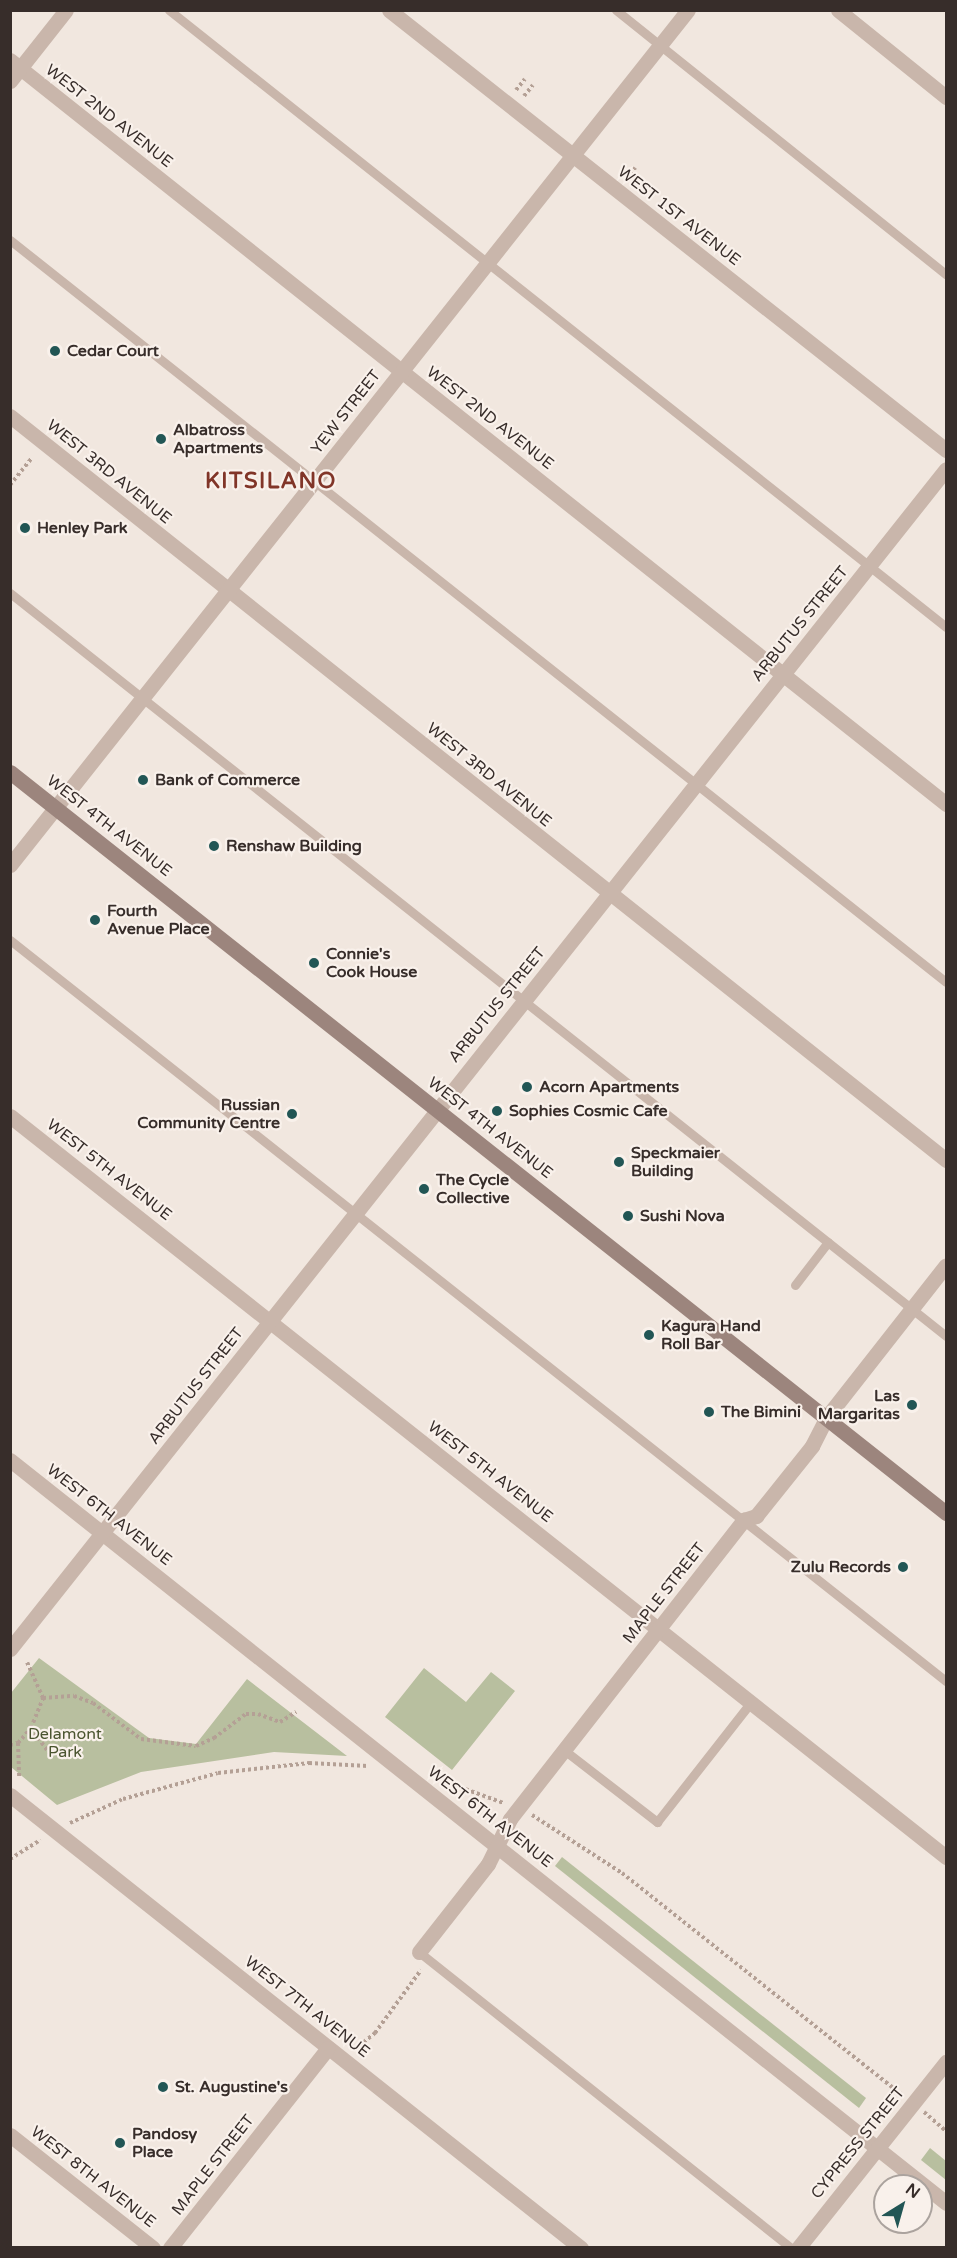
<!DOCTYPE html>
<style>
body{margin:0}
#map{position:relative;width:957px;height:2258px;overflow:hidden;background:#f1e7df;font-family:"Varela Round",sans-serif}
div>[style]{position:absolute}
.green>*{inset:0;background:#b8bf9f}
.path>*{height:4px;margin-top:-2px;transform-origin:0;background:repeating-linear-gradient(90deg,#b4a095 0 3px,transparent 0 6px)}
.lane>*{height:9px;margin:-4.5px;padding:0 4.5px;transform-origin:4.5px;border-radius:4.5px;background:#c9b6ab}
.street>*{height:15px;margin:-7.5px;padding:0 7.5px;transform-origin:7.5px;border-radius:7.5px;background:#c9b6ab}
.secondary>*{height:15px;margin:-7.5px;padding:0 7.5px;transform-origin:7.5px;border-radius:7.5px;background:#9c857d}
.dots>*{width:16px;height:16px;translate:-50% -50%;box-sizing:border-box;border:3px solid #f9f1eb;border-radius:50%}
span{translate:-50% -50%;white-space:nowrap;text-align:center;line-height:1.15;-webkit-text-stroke:4.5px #f9f1eb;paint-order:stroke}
.street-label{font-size:16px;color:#372d2a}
.poi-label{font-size:16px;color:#372d2a;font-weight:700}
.left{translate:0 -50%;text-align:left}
.right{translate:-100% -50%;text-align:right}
.park-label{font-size:16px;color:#4a542f}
.district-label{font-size:22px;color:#813528;font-weight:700;letter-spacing:1.5px}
.frame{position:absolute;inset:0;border:12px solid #372d2a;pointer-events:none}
.north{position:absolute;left:873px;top:2174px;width:60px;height:60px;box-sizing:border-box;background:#f9f1eb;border:2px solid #aba39e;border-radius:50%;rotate:37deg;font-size:16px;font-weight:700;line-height:24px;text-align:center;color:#372d2a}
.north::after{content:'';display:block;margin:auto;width:21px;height:27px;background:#225655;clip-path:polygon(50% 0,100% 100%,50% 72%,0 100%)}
</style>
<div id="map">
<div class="green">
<i style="clip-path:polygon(39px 1658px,149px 1738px,196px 1744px,247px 1679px,347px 1756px,274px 1752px,141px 1772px,57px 1805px,11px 1767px,11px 1693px)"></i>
<i style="clip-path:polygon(424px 1668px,466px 1702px,491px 1672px,515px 1691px,452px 1770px,385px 1717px)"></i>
<i style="clip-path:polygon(562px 1857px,866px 2098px,859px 2108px,555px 1866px)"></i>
<i style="clip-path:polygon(930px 2148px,946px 2161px,946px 2180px,921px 2160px)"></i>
</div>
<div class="path">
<i style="left:516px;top:90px;width:14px;rotate:-51deg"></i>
<i style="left:524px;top:96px;width:14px;rotate:-51deg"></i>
<i style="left:627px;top:179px;width:14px;rotate:-54deg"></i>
<i style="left:10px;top:485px;width:35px;rotate:-51deg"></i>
<i style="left:43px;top:1698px;width:31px;rotate:-4deg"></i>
<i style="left:74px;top:1696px;width:20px;rotate:20deg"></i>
<i style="left:93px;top:1703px;width:60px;rotate:36.9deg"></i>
<i style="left:141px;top:1739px;width:55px;rotate:7.3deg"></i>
<i style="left:196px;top:1746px;width:20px;rotate:-24deg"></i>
<i style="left:214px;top:1738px;width:40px;rotate:-37deg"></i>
<i style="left:246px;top:1714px;width:12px"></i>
<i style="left:258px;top:1714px;width:23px;rotate:20deg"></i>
<i style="left:280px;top:1722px;width:19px;rotate:-32deg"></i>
<i style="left:31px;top:1728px;width:31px;rotate:54deg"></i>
<i style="left:18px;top:1743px;width:33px;rotate:88deg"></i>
<i style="left:10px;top:1745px;width:8px;rotate:-14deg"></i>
<i style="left:18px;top:1743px;width:20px;rotate:-49deg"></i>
<i style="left:31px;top:1728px;width:32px;rotate:-68deg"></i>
<i style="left:43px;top:1698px;width:39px;rotate:-114deg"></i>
<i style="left:443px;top:1781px;width:64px;rotate:20.1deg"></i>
<i style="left:532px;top:1815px;width:107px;rotate:32.8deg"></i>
<i style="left:622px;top:1873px;width:356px;rotate:38.4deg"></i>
<i style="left:70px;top:1823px;width:58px;rotate:-24.4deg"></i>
<i style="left:123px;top:1799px;width:98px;rotate:-15.3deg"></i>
<i style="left:218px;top:1773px;width:92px;rotate:-6.3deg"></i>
<i style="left:309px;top:1763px;width:59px;rotate:2.9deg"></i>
<i style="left:10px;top:1859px;width:36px;rotate:-32deg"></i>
<i style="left:359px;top:2046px;width:21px;rotate:-39deg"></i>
<i style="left:375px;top:2033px;width:78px;rotate:-53.9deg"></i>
<i style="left:924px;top:2112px;width:29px;rotate:41deg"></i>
</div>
<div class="lane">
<i style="left:169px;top:10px;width:992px;rotate:38.45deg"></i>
<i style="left:616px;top:10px;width:423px;rotate:38.7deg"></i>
<i style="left:10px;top:240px;width:1194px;rotate:38.41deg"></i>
<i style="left:10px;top:593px;width:1195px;rotate:38.44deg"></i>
<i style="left:10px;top:940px;width:1194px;rotate:38.37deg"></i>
<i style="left:795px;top:1285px;width:54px;rotate:-52.5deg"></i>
<i style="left:564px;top:1750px;width:118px;rotate:37.7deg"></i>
<i style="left:657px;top:1822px;width:152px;rotate:-51.9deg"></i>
<i style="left:419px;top:1952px;width:475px;rotate:38.5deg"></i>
</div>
<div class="street">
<i style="left:389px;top:10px;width:710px;rotate:38.31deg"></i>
<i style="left:838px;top:10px;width:139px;rotate:38.9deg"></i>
<i style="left:10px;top:60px;width:1196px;rotate:38.48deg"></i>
<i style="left:10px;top:81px;width:90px;rotate:-51.7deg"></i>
<i style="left:10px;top:416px;width:1196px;rotate:38.48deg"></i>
<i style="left:10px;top:865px;width:1091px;rotate:-51.59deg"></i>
<i style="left:10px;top:1116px;width:1194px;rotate:38.37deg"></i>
<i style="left:10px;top:1460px;width:1195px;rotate:38.44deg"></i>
<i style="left:10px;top:1649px;width:1506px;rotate:-51.58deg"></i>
<i style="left:10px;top:1795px;width:729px;rotate:38.43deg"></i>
<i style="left:419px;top:1952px;width:112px;rotate:-51.9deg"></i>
<i style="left:488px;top:1864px;width:50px;rotate:-63.9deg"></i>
<i style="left:510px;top:1819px;width:380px;rotate:-52deg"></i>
<i style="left:744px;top:1520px;width:13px;rotate:-18deg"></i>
<i style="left:756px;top:1516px;width:90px;rotate:-51.3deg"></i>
<i style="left:812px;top:1446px;width:31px;rotate:-63deg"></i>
<i style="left:826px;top:1418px;width:194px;rotate:-51.9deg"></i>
<i style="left:10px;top:2135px;width:182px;rotate:38.3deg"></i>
<i style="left:170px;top:2248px;width:255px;rotate:-51.7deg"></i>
<i style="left:798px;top:2248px;width:238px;rotate:-51.5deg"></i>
</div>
<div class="secondary">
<i style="left:10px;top:772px;width:1194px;rotate:38.37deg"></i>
</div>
<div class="dots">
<i style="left:55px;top:351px;background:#225655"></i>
<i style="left:161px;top:439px;background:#225655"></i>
<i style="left:25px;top:528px;background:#225655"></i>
<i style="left:143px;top:780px;background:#225655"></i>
<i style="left:214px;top:846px;background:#225655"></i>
<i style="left:95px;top:920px;background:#225655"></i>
<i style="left:314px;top:963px;background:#225655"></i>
<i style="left:527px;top:1087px;background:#225655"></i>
<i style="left:497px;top:1111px;background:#225655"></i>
<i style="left:292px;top:1114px;background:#225655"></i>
<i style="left:619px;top:1162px;background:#225655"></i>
<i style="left:424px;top:1189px;background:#225655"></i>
<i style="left:628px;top:1216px;background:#225655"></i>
<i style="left:649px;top:1335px;background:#225655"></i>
<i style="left:912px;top:1405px;background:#225655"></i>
<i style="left:709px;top:1412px;background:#225655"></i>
<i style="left:903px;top:1567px;background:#225655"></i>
<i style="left:163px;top:2087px;background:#225655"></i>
<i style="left:120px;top:2143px;background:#225655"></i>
</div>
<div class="street-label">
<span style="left:109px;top:116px;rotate:38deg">WEST 2ND AVENUE</span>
<span style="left:679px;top:216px;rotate:38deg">WEST 1ST AVENUE</span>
<span style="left:346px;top:412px;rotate:-52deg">YEW STREET</span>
<span style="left:490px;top:418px;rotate:38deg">WEST 2ND AVENUE</span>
<span style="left:109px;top:472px;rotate:39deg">WEST 3RD AVENUE</span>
<span style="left:800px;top:624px;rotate:-51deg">ARBUTUS STREET</span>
<span style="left:489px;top:775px;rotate:39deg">WEST 3RD AVENUE</span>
<span style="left:109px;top:826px;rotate:38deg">WEST 4TH AVENUE</span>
<span style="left:497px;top:1005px;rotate:-51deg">ARBUTUS STREET</span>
<span style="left:490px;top:1128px;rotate:38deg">WEST 4TH AVENUE</span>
<span style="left:109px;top:1170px;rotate:38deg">WEST 5TH AVENUE</span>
<span style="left:196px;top:1386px;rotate:-52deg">ARBUTUS STREET</span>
<span style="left:490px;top:1472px;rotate:38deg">WEST 5TH AVENUE</span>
<span style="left:109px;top:1515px;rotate:38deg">WEST 6TH AVENUE</span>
<span style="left:664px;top:1593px;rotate:-52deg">MAPLE STREET</span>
<span style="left:490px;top:1817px;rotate:38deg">WEST 6TH AVENUE</span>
<span style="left:307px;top:2007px;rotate:38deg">WEST 7TH AVENUE</span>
<span style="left:858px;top:2143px;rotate:-51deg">CYPRESS STREET</span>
<span style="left:213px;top:2165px;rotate:-52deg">MAPLE STREET</span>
<span style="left:93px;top:2177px;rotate:38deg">WEST 8TH AVENUE</span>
</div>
<div class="poi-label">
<span class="left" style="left:67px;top:351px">Cedar Court</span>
<span class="left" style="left:173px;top:439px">Albatross<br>Apartments</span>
<span class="left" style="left:37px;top:528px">Henley Park</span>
<span class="left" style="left:155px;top:780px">Bank of Commerce</span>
<span class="left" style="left:226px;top:846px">Renshaw Building</span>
<span class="left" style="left:107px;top:920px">Fourth<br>Avenue Place</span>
<span class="left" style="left:326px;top:963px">Connie's<br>Cook House</span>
<span class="left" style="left:539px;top:1087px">Acorn Apartments</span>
<span class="right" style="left:280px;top:1114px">Russian<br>Community Centre</span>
<span class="left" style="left:509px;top:1111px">Sophies Cosmic Cafe</span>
<span class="left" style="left:631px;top:1162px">Speckmaier<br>Building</span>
<span class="left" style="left:436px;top:1189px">The Cycle<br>Collective</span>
<span class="left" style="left:640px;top:1216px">Sushi Nova</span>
<span class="left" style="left:661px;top:1335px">Kagura Hand<br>Roll Bar</span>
<span class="right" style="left:900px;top:1405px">Las<br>Margaritas</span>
<span class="left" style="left:721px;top:1412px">The Bimini</span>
<span class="right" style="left:891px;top:1567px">Zulu Records</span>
<span class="left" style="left:175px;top:2087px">St. Augustine's</span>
<span class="left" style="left:132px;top:2143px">Pandosy<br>Place</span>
</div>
<div class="park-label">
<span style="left:65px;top:1743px">Delamont<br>Park</span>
</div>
<div class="district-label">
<span style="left:271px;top:482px">KITSILANO</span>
</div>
<div class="frame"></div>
<div class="north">N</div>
</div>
